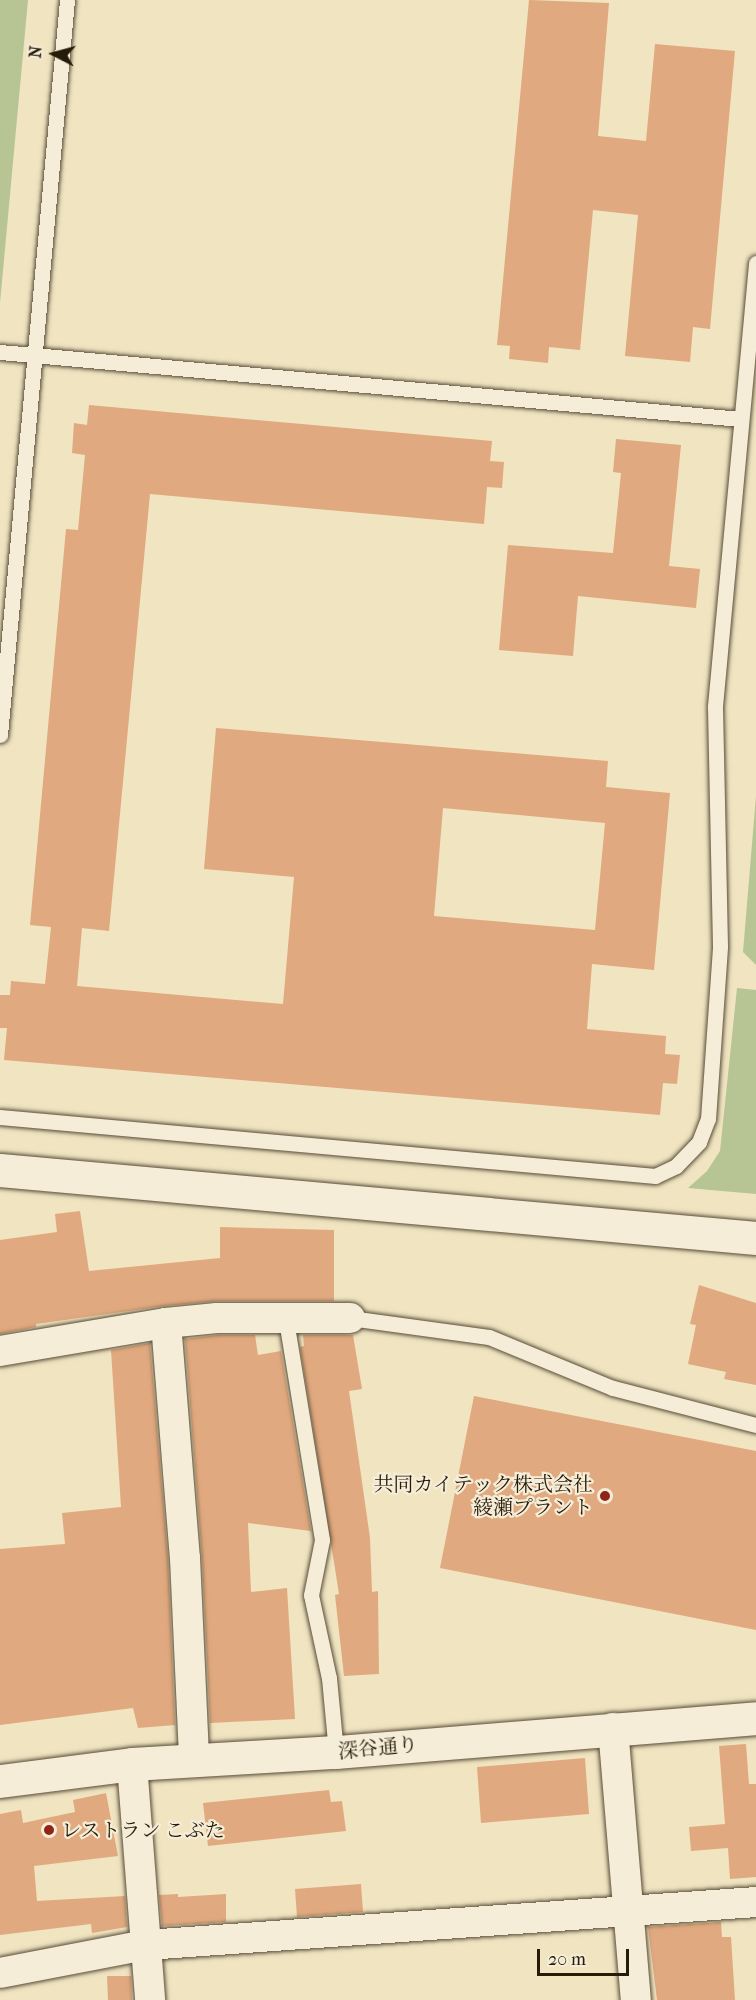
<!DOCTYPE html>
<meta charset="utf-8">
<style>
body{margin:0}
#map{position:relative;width:756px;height:2000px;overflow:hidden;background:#f0e4c1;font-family:"IM FELL French Canon","Noto Serif JP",serif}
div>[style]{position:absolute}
.green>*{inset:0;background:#b7c594}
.building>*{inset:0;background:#e1a97f}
.roads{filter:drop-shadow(0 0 2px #584c37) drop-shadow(0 0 2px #584c37)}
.lane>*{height:15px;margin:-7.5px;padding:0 7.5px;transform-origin:7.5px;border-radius:7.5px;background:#f5edd7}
.street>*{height:30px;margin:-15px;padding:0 15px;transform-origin:15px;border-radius:15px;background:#f5edd7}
.secondary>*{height:33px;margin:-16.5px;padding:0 16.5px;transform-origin:16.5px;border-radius:16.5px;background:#f5edd7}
.dots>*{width:16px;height:16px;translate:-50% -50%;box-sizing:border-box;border:3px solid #f5edd7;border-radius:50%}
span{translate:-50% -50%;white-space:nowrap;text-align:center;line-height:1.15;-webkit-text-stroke:4.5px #f5edd7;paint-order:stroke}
.poi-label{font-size:20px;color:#261a09}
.right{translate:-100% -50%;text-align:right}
.left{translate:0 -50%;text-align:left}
.street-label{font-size:20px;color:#261a09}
.north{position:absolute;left:24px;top:24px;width:60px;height:60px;-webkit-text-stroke:4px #f5edd7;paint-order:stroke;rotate:276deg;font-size:16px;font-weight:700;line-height:24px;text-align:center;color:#261a09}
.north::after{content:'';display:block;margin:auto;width:21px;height:27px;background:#261a09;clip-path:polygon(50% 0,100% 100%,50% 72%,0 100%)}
.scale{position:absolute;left:537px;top:1949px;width:92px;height:27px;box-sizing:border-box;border:3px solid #261a09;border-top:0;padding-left:8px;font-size:18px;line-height:21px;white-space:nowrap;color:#261a09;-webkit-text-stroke:4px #f5edd7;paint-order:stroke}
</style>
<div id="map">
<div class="green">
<i style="clip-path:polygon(0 0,28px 0,0 303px)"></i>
<i style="clip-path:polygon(756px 796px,756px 965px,743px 952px)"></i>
<i style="clip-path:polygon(737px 988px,756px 990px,756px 1194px,688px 1188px,707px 1171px,720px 1151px)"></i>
</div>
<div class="building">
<i style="clip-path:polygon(529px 0,609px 3px,598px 136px,646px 141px,655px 44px,735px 51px,710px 329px,693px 327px,690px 362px,625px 356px,638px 215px,593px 210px,580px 350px,549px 347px,548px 363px,509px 359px,510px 346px,497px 345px)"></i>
<i style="clip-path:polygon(evenodd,89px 405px,492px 441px,490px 461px,504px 462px,502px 488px,487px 487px,484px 524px,150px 494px,109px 931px,82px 928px,77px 986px,283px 1004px,294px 877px,204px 869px,216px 728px,608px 761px,606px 787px,670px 793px,654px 970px,592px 964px,587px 1029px,666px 1036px,665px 1054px,680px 1055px,677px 1084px,663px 1083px,660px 1115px,4px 1060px,7px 1028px,0 1028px,0 995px,10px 995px,11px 981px,45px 984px,51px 927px,30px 925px,66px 529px,78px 530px,85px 455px,72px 453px,74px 423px,87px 425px,89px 405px,443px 808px,605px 823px,595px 930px,434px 916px,443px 808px)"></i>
<i style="clip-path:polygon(616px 439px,681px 445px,669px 566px,700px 569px,696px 608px,578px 596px,573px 656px,499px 650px,508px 545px,613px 553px,621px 473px,613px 472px)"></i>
<i style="clip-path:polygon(80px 1211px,89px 1271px,220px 1258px,220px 1227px,334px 1230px,334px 1301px,217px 1301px,164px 1306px,36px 1324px,36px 1327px,0 1334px,0 1240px,57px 1232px,55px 1214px)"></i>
<i style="clip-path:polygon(699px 1285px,756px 1303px,756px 1385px,724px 1379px,726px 1372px,688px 1364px,696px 1325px,690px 1324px)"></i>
<i style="clip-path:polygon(218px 1335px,255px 1335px,258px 1355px,281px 1351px,311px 1531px,248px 1523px,251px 1592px,287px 1588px,295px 1719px,210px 1723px,202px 1557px,185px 1339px)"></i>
<i style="clip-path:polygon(303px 1335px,353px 1335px,362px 1389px,349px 1391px,370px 1538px,372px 1592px,378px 1591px,379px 1674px,344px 1676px,335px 1595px,339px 1594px,300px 1347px,304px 1346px)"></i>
<i style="clip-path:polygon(150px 1343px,168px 1559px,175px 1725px,138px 1728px,133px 1708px,0 1725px,0 1549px,65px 1544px,62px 1513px,121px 1507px,111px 1350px)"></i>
<i style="clip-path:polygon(474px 1396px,756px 1451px,756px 1630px,440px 1568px)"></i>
<i style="clip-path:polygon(746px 1744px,749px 1784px,756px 1784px,756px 1877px,730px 1879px,728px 1848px,691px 1851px,689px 1827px,725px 1824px,719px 1746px)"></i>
<i style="clip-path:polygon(585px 1758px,589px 1814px,481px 1823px,477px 1767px)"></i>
<i style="clip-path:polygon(329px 1790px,331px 1802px,342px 1801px,346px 1831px,208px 1846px,203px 1803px)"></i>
<i style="clip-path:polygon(106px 1793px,118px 1856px,34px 1866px,37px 1901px,125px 1896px,127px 1927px,92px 1933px,91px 1924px,0 1935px,0 1814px,21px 1810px,23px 1823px,75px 1812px,73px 1800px)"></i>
<i style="clip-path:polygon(361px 1884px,363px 1912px,297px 1917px,295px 1889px)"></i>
<i style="clip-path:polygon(178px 1894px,178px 1897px,226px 1894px,226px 1922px,162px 1926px,159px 1895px)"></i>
<i style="clip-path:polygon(721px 1922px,722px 1937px,731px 1937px,735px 2000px,657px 2000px,648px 1927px)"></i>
<i style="clip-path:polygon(107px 1976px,131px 1976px,132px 2000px,108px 2000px)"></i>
</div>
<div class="roads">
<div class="lane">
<i style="left:0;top:352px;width:744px;rotate:5.17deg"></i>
<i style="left:0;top:735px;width:738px;rotate:-84.79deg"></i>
<i style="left:0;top:1117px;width:658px;rotate:5.15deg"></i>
<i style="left:655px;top:1176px;width:23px;rotate:-25deg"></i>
<i style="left:676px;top:1166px;width:33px;rotate:-46deg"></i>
<i style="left:699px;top:1142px;width:25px;rotate:-69deg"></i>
<i style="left:708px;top:1119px;width:173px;rotate:-86deg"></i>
<i style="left:720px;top:946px;width:240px;rotate:-91.2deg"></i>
<i style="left:715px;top:706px;width:445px;rotate:-84.7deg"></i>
<i style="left:350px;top:1318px;width:140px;rotate:7.8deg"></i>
<i style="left:489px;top:1337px;width:134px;rotate:22.4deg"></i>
<i style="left:613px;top:1388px;width:148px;rotate:14.5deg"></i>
<i style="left:286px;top:1320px;width:223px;rotate:80.7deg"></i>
<i style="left:322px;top:1540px;width:56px;rotate:101.3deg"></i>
<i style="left:311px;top:1595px;width:85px;rotate:77.8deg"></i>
<i style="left:329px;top:1678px;width:74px;rotate:84.6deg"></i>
</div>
<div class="street">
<i style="left:166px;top:1323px;width:236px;rotate:85.4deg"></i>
<i style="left:185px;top:1558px;width:202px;rotate:87.4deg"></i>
<i style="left:0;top:1351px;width:168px;rotate:-9.6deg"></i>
<i style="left:166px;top:1323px;width:51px;rotate:-5.6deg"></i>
<i style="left:217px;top:1318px;width:133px"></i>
<i style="left:613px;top:1728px;width:273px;rotate:85.2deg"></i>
<i style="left:132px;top:1764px;width:237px;rotate:85.6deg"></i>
<i style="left:0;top:1973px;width:149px;rotate:-10.9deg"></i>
<i style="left:146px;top:1945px;width:612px;rotate:-4.03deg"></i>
</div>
<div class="secondary">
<i style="left:0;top:1170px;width:759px;rotate:5.14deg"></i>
<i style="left:0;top:1781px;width:133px;rotate:-7.3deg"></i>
<i style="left:132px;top:1764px;width:204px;rotate:-3.4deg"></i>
<i style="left:336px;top:1752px;width:421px;rotate:-4.6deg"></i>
</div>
</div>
<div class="dots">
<i style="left:605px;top:1496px;background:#8f2418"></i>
<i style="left:49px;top:1830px;background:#8f2418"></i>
</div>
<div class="poi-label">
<span class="right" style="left:593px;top:1496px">共同カイテック株式会社<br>綾瀬プラント</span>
<span class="left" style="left:61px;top:1830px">レストラン こぶた</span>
</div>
<div class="street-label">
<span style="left:378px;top:1748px;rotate:-5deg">深谷通り</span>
</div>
<div class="north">N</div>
<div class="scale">20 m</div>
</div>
